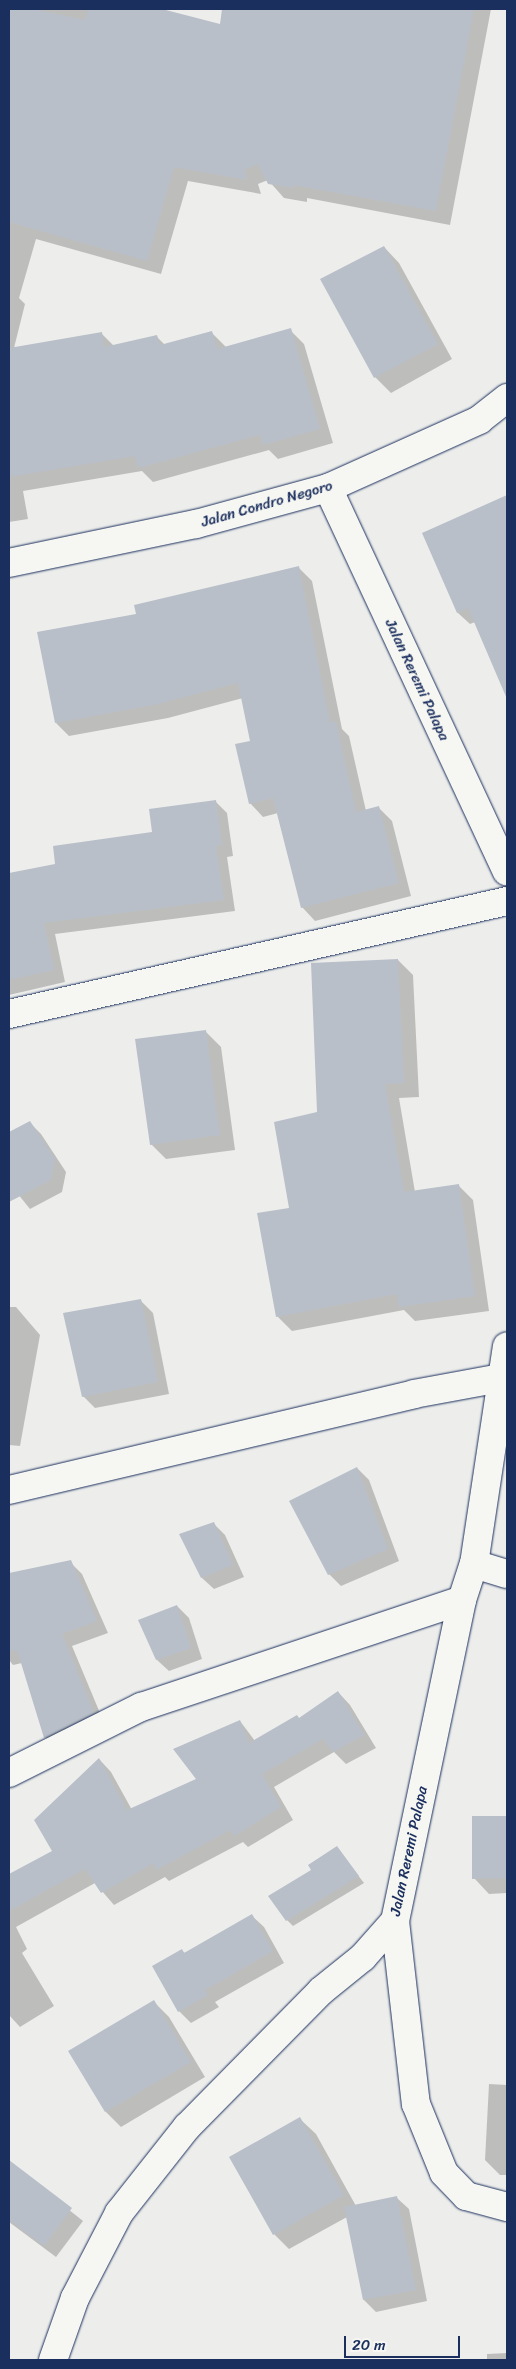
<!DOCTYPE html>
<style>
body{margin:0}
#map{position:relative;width:516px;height:2369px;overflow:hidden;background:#edeeec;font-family:Sriracha,sans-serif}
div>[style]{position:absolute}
.shadow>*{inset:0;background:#0003}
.building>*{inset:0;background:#b9bfc8}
.roads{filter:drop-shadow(0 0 1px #1b2f5e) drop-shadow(0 0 1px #1b2f5e)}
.street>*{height:28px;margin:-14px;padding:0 14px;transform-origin:14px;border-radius:14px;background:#f6f6f2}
.secondary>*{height:28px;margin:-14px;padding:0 14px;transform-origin:14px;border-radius:14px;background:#f6f6f2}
span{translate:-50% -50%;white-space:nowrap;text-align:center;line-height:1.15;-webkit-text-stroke:4.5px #f6f6f2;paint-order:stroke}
.street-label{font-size:15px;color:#1b2f5e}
.frame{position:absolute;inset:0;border:10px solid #1b2f5e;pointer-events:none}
.scale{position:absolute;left:344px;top:2336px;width:116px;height:22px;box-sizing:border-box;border:2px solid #1b2f5e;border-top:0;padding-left:6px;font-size:15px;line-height:18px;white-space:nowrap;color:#1b2f5e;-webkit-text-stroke:4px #f6f6f2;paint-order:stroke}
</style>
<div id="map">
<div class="shadow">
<i style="clip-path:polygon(9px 9px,157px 9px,221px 25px,224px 9px,491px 9px,450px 225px,307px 198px,307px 202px,284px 198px,268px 180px,258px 184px,261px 194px,188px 181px,161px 274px,36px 239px,19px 298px,25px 304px,14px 348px,101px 333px,114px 346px,157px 337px,165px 345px,212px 333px,226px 347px,290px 330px,304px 344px,333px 443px,278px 459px,269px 450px,153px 482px,142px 471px,23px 491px,28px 519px,9px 522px)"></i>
<i style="clip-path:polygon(384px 247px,399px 263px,452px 359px,391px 393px,375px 377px)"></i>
<i style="clip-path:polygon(507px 497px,507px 686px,500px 680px,475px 622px,470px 624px,458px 613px,423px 533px)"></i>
<i style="clip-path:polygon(299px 568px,312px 581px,342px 729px,349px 736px,366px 811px,379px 808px,392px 821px,411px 896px,315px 921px,302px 907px,278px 813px,263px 817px,250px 803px,252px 742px,243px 698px,168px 718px,69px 736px,56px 723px,138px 615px)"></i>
<i style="clip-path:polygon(215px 801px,227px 813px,233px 856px,227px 857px,235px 911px,55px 934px,65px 982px,9px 995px,9px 874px,56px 865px,154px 833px)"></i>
<i style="clip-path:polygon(398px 960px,413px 975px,419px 1097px,399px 1098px,415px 1192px,459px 1186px,473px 1200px,489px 1311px,415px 1321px,404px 1310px,292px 1331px,277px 1316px,290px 1209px,318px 1113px)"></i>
<i style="clip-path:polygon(205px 1031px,221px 1047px,235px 1150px,166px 1159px,151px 1144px)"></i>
<i style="clip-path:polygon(30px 1123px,41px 1134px,66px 1172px,62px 1192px,30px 1209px,9px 1183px,9px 1133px)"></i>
<i style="clip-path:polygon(141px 1301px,153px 1313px,169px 1394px,95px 1408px,83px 1396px)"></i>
<i style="clip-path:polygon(9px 1307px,16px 1307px,40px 1335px,20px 1446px,9px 1445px)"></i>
<i style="clip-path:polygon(357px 1468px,369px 1480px,399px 1561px,341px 1586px,329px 1574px,290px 1501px)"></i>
<i style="clip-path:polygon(213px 1523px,225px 1535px,244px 1577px,214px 1589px,202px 1578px)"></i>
<i style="clip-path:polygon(70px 1562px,82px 1574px,108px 1633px,72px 1646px,105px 1725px,57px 1749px,45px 1737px,22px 1663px,13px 1665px,9px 1660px,9px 1589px,37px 1585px)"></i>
<i style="clip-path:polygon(177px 1606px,189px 1618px,202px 1659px,169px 1671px,157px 1660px)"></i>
<i style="clip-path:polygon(338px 1692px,350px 1705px,376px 1748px,346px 1764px,334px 1752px,274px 1787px,293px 1820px,248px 1847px,243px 1842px,169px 1881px,165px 1877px,114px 1905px,95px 1883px,16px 1927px,27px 1949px,22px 1953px,54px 2006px,20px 2027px,9px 2015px,9px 1875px,53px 1852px,99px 1759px,111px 1772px,132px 1810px,198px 1780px,240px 1721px,255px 1741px,300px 1719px)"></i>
<i style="clip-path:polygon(507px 1817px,507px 1893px,489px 1894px,474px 1878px,473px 1818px)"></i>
<i style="clip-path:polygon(337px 1848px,364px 1883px,293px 1926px,287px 1920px,313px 1870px)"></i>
<i style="clip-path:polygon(252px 1916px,264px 1927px,284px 1963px,215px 2002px,219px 2007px,191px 2023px,179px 2011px,181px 1950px,185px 1953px)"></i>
<i style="clip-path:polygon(154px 2002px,169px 2017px,205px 2077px,121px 2127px,106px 2112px,70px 2051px)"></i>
<i style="clip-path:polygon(489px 2084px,507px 2085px,507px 2175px,500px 2175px,485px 2160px)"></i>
<i style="clip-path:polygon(300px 2119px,316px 2134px,356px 2206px,397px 2198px,409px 2209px,427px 2301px,376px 2312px,364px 2300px,347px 2217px,289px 2249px,274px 2234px)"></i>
<i style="clip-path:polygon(9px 2162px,83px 2221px,56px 2257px,9px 2222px)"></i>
<i style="clip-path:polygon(507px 2353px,507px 2360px,487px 2360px,487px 2354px)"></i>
</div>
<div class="building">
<i style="clip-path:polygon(9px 9px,34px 9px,85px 20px,88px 9px,162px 9px,220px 24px,222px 9px,474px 9px,436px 211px,293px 185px,293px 188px,268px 184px,258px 164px,244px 170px,247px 180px,174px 167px,147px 261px,9px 222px)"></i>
<i style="clip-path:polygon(384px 246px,438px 344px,374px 378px,320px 279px)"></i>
<i style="clip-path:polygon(291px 328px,320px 429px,263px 445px,260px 435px,138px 468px,135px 456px,9px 477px,9px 348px,102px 332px,104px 347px,157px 335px,160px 345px,212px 331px,217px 349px)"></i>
<i style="clip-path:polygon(507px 495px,507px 699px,468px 608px,457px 613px,422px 533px)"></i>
<i style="clip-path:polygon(299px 566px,330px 723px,336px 721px,356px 812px,379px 806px,399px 883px,301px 908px,273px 798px,249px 804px,235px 744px,250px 741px,238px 683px,154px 705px,55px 723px,37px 632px,136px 614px,134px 605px)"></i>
<i style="clip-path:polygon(216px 800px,222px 845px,216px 846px,224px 900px,44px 923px,54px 970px,9px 980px,9px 873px,55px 864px,53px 846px,152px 832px,149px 809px)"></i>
<i style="clip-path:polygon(398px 959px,404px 1083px,385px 1084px,404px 1192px,459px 1184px,475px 1296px,399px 1307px,397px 1294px,276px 1317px,257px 1213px,289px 1208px,274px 1122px,317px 1112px,311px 963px)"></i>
<i style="clip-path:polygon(206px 1030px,220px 1135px,150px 1145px,135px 1039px)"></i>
<i style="clip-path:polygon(30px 1121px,55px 1159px,51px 1180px,9px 1202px,9px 1132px)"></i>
<i style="clip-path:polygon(141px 1299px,158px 1382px,82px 1397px,63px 1313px)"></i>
<i style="clip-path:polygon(357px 1467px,388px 1549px,328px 1575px,289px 1501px)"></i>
<i style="clip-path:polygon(214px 1522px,233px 1565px,201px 1578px,179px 1534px)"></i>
<i style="clip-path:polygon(71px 1560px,97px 1621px,62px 1634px,94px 1713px,44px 1738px,17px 1650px,9px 1652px,9px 1573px)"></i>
<i style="clip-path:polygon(177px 1605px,191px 1648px,156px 1660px,138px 1620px)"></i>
<i style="clip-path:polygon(338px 1691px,364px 1735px,333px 1752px,323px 1739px,262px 1774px,281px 1807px,234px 1836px,230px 1830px,156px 1870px,154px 1863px,101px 1893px,85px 1869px,9px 1911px,9px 1874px,52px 1851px,34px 1820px,99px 1758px,127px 1810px,196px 1779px,173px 1749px,240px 1720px,249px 1743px,297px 1715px,299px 1718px)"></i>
<i style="clip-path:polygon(472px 1816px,507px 1816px,507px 1878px,472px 1879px)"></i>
<i style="clip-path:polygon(337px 1846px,359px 1876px,286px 1921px,268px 1896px,311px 1870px,308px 1865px)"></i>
<i style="clip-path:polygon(252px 1914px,273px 1951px,205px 1990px,208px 1995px,178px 2012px,152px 1966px,182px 1949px,184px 1953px)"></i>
<i style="clip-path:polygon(154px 2000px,191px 2062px,105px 2112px,68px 2051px)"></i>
<i style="clip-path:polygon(300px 2117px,344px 2195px,273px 2235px,229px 2157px)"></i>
<i style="clip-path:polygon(9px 2160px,72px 2208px,44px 2246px,9px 2220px)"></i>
<i style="clip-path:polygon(397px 2196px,416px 2290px,363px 2300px,344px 2207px)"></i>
</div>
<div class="roads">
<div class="street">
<i style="left:9px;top:1014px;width:511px;rotate:-12.78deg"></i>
<i style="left:9px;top:1490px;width:416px;rotate:-13.3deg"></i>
<i style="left:414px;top:1394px;width:88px;rotate:-10.4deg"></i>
<i style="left:474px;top:1564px;width:34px;rotate:17deg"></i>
<i style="left:9px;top:1773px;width:148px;rotate:-26.6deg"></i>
<i style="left:141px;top:1707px;width:338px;rotate:-18.4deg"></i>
<i style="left:395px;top:1921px;width:184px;rotate:83.5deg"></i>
<i style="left:416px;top:2104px;width:74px;rotate:67.9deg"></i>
<i style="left:444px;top:2173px;width:32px;rotate:46deg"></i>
<i style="left:466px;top:2196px;width:42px;rotate:15deg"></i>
</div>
<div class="secondary">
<i style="left:328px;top:488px;width:423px;rotate:65deg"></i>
<i style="left:9px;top:563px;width:191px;rotate:-11.8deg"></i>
<i style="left:196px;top:524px;width:137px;rotate:-15.3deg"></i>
<i style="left:328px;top:488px;width:166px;rotate:-24.2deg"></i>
<i style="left:479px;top:420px;width:36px;rotate:-38deg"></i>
<i style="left:53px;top:2360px;width:66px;rotate:-70.5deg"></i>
<i style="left:75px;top:2298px;width:96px;rotate:-62.6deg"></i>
<i style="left:119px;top:2213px;width:110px;rotate:-51.7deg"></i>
<i style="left:187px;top:2127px;width:191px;rotate:-45.4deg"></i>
<i style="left:321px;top:1991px;width:54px;rotate:-39deg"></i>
<i style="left:363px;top:1957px;width:48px;rotate:-48.4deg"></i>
<i style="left:395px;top:1921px;width:328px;rotate:-78.2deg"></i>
<i style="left:462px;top:1600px;width:38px;rotate:-72deg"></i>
<i style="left:474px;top:1564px;width:220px;rotate:-81.4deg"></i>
</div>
</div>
<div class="street-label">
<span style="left:267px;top:504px;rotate:-16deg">Jalan Condro Negoro</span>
<span style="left:417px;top:680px;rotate:65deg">Jalan Reremi Palapa</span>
<span style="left:409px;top:1851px;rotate:-78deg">Jalan Reremi Palapa</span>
</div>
<div class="frame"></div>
<div class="scale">20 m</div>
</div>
